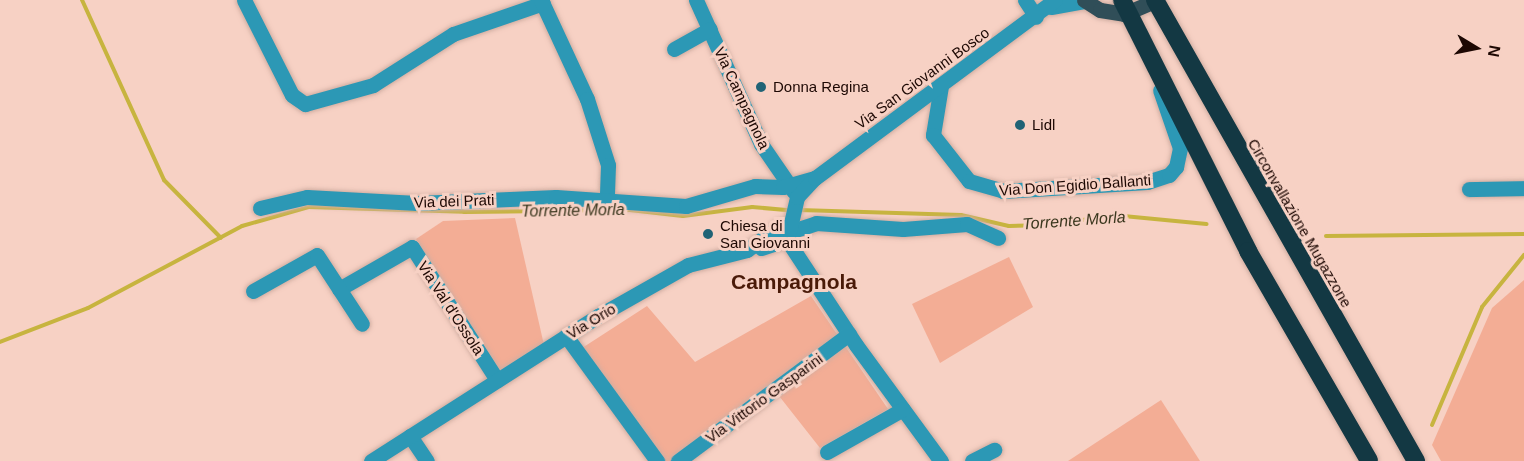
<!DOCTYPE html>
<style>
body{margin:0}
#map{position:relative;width:1524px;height:461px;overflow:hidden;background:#f7d1c4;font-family:Arial,sans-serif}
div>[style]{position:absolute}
.green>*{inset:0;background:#f3ad95}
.stream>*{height:4px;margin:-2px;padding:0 2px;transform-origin:2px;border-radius:2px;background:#c7b43f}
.roads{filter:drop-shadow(0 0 2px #d0ada1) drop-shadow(0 0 2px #d0ada1)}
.minor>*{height:15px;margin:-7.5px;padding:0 7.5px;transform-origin:7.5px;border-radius:7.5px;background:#2c98b5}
.major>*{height:15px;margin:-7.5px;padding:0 7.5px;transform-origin:7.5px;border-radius:7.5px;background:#304e58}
.highway>*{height:18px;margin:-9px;padding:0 9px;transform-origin:9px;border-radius:9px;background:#133843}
.dots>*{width:16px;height:16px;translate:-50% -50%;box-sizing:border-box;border:3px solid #f7d1c4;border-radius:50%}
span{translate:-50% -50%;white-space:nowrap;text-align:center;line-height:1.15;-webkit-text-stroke:6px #f7d1c4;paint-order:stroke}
.street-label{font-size:15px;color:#1d0803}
.poi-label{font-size:15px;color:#1d0803}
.left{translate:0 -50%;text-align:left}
.water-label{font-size:16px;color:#3b371e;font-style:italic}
.district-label{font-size:21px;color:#4a1a08;font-weight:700}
.north{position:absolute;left:1446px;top:18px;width:60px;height:60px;-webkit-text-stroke:4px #f7d1c4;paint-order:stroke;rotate:100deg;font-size:16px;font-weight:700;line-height:24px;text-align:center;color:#1d0803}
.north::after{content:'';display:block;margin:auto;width:21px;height:27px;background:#1d0803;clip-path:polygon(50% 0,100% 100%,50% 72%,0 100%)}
</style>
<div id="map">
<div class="green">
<i style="clip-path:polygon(515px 218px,544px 345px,501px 373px,416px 239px,443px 221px)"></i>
<i style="clip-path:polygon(1009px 257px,1033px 307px,940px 363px,912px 304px)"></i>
<i style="clip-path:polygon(1524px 280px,1524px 461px,1441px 461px,1432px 445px,1492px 308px)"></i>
<i style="clip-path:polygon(811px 296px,888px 409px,820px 448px,772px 387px,671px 461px,663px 461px,579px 350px,647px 306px,695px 362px)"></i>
<i style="clip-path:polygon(1161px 400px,1200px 461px,1068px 461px)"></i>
</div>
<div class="stream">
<i style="left:82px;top:0;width:198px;rotate:65.5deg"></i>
<i style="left:164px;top:180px;width:81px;rotate:45.5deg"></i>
<i style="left:799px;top:210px;width:162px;rotate:1.8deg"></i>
<i style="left:961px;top:215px;width:49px;rotate:12.9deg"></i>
<i style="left:1009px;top:226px;width:43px;rotate:-1.3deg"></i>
<i style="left:1052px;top:225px;width:62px;rotate:-9.3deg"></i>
<i style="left:1113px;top:215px;width:94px;rotate:5.5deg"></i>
<i style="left:1326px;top:236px;width:198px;rotate:-0.6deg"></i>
<i style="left:0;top:342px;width:94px;rotate:-21.1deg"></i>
<i style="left:88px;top:308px;width:174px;rotate:-28deg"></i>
<i style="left:242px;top:226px;width:70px;rotate:-15.8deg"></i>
<i style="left:309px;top:207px;width:155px;rotate:1.8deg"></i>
<i style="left:464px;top:212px;width:166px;rotate:-0.7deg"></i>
<i style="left:630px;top:210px;width:53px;rotate:6.5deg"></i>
<i style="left:683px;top:216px;width:70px;rotate:-7.4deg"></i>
<i style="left:752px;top:207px;width:37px;rotate:5deg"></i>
<i style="left:1432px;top:425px;width:128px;rotate:-67deg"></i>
<i style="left:1482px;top:307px;width:67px;rotate:-51.1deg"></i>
</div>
<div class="roads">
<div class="minor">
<i style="left:244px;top:0;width:106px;rotate:63.2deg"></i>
<i style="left:292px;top:95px;width:16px;rotate:35deg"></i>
<i style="left:305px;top:104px;width:71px;rotate:-15.6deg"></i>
<i style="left:373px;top:85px;width:95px;rotate:-32.5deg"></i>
<i style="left:453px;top:34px;width:95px;rotate:-19deg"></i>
<i style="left:541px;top:0;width:109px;rotate:65.1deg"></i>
<i style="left:587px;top:99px;width:69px;rotate:72.3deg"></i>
<i style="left:608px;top:165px;width:35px;rotate:92deg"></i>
<i style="left:696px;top:0;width:158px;rotate:65.7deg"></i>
<i style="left:761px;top:144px;width:58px;rotate:55.5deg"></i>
<i style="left:1025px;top:0;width:20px;rotate:57deg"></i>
<i style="left:1051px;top:7px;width:35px;rotate:-10deg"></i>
<i style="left:674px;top:49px;width:41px;rotate:-29.1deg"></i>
<i style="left:941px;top:86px;width:50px;rotate:99.3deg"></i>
<i style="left:933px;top:135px;width:58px;rotate:52deg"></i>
<i style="left:969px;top:181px;width:35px;rotate:16deg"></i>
<i style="left:1003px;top:191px;width:144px;rotate:-3.6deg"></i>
<i style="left:1147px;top:182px;width:23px;rotate:-18deg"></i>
<i style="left:1169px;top:175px;width:11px;rotate:-49deg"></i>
<i style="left:1176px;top:167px;width:19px;rotate:-78deg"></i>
<i style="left:1180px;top:148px;width:61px;rotate:-109deg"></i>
<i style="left:1469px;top:189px;width:55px;rotate:-1deg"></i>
<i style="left:260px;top:208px;width:48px;rotate:-13.2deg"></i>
<i style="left:307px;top:197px;width:110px;rotate:3.1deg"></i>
<i style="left:417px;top:203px;width:139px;rotate:-2.5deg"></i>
<i style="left:556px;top:197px;width:130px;rotate:4deg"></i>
<i style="left:686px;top:206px;width:72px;rotate:-16.2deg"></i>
<i style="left:755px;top:186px;width:28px;rotate:2deg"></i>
<i style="left:783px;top:187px;width:33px;rotate:-16deg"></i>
<i style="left:789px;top:232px;width:14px;rotate:82deg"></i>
<i style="left:791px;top:246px;width:118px;rotate:56.7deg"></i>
<i style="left:856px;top:345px;width:144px;rotate:53.8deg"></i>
<i style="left:789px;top:232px;width:28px;rotate:-18deg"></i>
<i style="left:816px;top:223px;width:87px;rotate:3.9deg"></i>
<i style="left:903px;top:229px;width:64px;rotate:-4.5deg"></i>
<i style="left:967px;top:224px;width:34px;rotate:24deg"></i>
<i style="left:761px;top:248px;width:19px;rotate:-18deg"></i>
<i style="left:779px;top:242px;width:14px;rotate:-45deg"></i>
<i style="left:789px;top:232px;width:36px;rotate:-77deg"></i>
<i style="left:797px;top:197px;width:26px;rotate:-47deg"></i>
<i style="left:815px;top:178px;width:299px;rotate:-36.6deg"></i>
<i style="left:339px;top:289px;width:84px;rotate:-29.9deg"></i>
<i style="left:412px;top:247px;width:158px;rotate:57.4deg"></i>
<i style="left:253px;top:291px;width:73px;rotate:-29.4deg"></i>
<i style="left:317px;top:255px;width:82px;rotate:56.9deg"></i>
<i style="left:566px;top:336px;width:155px;rotate:53.9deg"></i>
<i style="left:410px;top:436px;width:30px;rotate:56deg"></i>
<i style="left:827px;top:452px;width:87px;rotate:-29.5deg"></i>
<i style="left:371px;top:461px;width:269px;rotate:-32.6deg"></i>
<i style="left:598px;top:316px;width:103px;rotate:-29.5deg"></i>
<i style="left:688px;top:265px;width:61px;rotate:-14.3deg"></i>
<i style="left:747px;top:250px;width:41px;rotate:-36deg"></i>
<i style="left:678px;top:461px;width:213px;rotate:-36.6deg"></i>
<i style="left:972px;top:461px;width:25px;rotate:-27deg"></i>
</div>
<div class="major">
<i style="left:1084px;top:0;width:19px;rotate:32deg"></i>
<i style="left:1100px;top:10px;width:24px;rotate:9deg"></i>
<i style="left:1124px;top:14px;width:36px;rotate:-23deg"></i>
</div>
<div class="highway">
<i style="left:1122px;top:0;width:281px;rotate:63.3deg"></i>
<i style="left:1248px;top:251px;width:242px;rotate:60deg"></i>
<i style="left:1155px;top:0;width:530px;rotate:60.48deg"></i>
</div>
</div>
<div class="dots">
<i style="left:761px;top:87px;background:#206376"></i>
<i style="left:1020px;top:125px;background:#206376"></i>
<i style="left:708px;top:234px;background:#206376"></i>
</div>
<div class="street-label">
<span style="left:922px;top:78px;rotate:-36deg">Via San Giovanni Bosco</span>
<span style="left:742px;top:98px;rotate:65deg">Via Campagnola</span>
<span style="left:1075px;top:185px;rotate:-4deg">Via Don Egidio Ballanti</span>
<span style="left:454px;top:201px;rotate:-2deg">Via dei Prati</span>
<span style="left:1300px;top:223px;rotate:60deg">Circonvallazione Mugazzone</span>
<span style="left:451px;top:308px;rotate:57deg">Via Val d'Ossola</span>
<span style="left:591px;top:321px;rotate:-31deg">Via Orio</span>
<span style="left:764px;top:398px;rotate:-36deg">Via Vittorio Gasparini</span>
</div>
<div class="poi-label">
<span class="left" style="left:773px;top:87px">Donna Regina</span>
<span class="left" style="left:1032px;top:125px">Lidl</span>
<span class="left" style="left:720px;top:234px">Chiesa di<br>San Giovanni</span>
</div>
<div class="water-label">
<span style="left:573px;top:211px;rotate:-1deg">Torrente Morla</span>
<span style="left:1074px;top:221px;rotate:-4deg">Torrente Morla</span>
</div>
<div class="district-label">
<span style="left:794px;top:282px">Campagnola</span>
</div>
<div class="north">N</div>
</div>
